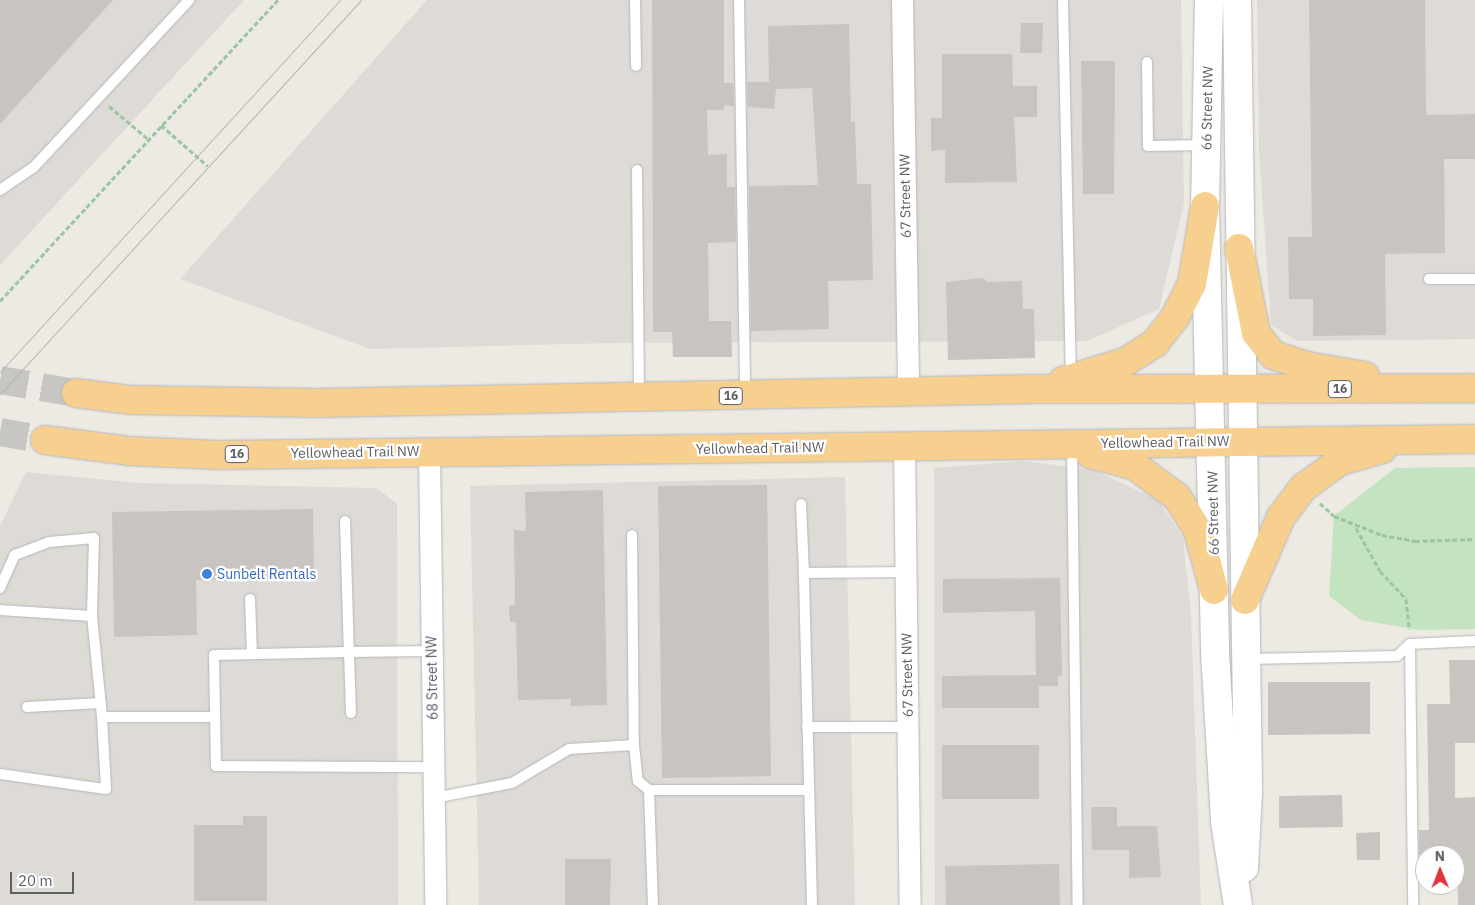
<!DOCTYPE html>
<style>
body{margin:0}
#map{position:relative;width:1475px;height:905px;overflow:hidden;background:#ede9e3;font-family:"IBM Plex Sans",sans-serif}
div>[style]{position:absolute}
.industrial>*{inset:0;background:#dedbd7}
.green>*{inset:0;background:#c4e3c0}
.building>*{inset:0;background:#c8c4bf}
.highway-tunnel>*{height:28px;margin-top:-14px;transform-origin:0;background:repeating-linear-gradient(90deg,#c8c6c3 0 28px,transparent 0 42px)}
.path>*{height:3px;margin-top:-1.5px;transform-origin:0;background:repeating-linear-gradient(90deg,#9bc6a2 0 5px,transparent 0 7.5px)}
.roads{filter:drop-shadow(0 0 1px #b3b6b9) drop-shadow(0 0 1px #b3b6b9)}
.lane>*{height:10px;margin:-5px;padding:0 5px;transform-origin:5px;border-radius:5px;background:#fff}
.street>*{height:21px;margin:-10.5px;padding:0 10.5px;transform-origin:10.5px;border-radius:10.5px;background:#fff}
.secondary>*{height:28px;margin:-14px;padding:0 14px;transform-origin:14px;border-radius:14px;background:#fff}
.highway>*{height:28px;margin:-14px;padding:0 14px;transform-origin:14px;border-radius:14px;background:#f7d090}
.tram>*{height:1px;margin:-0.5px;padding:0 0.5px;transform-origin:0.5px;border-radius:0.5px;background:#b1b2b3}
.dots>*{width:14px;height:14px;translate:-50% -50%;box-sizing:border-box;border:2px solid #fff;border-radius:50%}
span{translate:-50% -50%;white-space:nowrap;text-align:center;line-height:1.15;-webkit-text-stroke:4.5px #fff;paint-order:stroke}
.shield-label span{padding:1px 4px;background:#fff;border:1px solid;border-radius:4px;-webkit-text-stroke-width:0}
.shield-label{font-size:12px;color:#5b5f63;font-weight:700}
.street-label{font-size:14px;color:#5b5f63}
.shop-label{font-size:14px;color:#366cbe}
.left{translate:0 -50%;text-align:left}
.north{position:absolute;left:1415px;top:845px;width:50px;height:50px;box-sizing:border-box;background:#fff;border:1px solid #bdbfc1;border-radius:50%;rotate:359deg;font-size:14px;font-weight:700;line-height:20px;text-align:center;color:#5b5f63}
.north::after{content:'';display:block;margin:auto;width:18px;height:22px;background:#df363e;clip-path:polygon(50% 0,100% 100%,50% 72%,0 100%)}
.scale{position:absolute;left:10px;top:872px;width:64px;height:22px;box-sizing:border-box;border:2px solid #5b5f63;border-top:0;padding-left:6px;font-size:15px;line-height:18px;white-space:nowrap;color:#5b5f63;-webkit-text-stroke:4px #fff;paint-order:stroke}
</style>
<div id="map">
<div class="industrial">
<i style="clip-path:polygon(0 0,244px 0,1px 264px,0 264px)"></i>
<i style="clip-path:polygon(427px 0,1181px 0,1184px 203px,1159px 309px,1087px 341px,615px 343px,370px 349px,180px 279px)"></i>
<i style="clip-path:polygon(1257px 0,1475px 0,1475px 339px,1297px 341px,1271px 325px,1259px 150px)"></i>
<i style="clip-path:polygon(1023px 461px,1094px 470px,1158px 500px,1183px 538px,1191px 615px,1201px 905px,935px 905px,934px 468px)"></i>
<i style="clip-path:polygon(26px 472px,138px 483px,377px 488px,397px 504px,398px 905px,0 905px,0 526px)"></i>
<i style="clip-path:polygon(845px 477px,855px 905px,479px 905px,470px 486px)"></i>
</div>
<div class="green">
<i style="clip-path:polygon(1475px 467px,1475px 629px,1418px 630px,1361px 620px,1329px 596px,1334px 516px,1395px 468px)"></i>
</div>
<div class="building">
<i style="clip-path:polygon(0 0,113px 0,0 124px)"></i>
<i style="clip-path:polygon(652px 0,724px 0,724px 83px,733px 83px,734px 106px,724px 105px,724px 110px,707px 110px,708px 155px,727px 154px,727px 187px,735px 187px,736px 242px,708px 243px,709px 321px,731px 321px,732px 357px,673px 357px,672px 332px,653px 332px)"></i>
<i style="clip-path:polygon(1309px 0,1425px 0,1426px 115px,1475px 114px,1475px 159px,1444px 159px,1445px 253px,1385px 254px,1386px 335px,1313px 336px,1313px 299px,1289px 299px,1288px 237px,1312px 237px)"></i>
<i style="clip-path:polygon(1021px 23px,1043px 23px,1042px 53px,1020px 53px)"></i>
<i style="clip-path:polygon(849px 24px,851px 122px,855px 122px,857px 184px,871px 184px,873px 280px,828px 281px,829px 329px,751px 331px,749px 186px,818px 185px,812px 88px,776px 89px,774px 109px,748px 107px,747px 82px,769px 82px,768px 26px)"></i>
<i style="clip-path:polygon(942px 54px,1012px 54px,1013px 86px,1037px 86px,1037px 117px,1014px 117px,1017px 182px,945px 183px,945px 150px,931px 151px,931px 118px,942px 118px)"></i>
<i style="clip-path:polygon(1081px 61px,1115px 61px,1114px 194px,1083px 194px)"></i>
<i style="clip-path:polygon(982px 278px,988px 282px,1022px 281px,1023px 309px,1034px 309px,1035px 358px,948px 360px,946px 282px)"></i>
<i style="clip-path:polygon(767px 485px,771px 776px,662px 778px,658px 486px)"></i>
<i style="clip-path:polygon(603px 490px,607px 705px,571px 706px,571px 699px,518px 700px,516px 622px,510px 622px,509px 606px,515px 605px,514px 530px,526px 531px,525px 492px)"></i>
<i style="clip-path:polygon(313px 509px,314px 578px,196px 580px,197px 635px,114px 637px,112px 512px)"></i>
<i style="clip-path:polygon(1060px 578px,1062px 675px,1058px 676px,1058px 686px,1039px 686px,1039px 708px,942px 708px,942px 676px,1036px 675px,1035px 611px,943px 613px,943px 579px)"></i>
<i style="clip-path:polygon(1449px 660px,1475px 660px,1475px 743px,1455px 743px,1455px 798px,1475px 797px,1475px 905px,1458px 905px,1457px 854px,1419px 855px,1419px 830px,1429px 830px,1427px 704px,1450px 704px)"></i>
<i style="clip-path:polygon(1268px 682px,1370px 682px,1370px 734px,1268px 735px)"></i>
<i style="clip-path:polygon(942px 745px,1039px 745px,1039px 799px,942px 799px)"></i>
<i style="clip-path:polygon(1342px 795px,1343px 827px,1279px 828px,1279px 796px)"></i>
<i style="clip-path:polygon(1091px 807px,1117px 807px,1117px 826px,1157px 826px,1161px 877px,1129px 878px,1129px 850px,1092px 850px)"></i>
<i style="clip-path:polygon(243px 816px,267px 816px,267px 901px,194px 901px,194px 825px,243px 825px)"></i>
<i style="clip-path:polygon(1380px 832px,1380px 860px,1357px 860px,1356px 833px)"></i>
<i style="clip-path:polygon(565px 859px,611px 859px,610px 905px,565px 905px)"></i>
<i style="clip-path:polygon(1059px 864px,1060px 905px,946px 905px,945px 866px)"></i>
</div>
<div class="highway-tunnel">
<i style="left:0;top:380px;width:77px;rotate:9.7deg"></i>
<i style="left:0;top:432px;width:46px;rotate:10.1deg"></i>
</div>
<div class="path">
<i style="left:109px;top:106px;width:51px;rotate:40.2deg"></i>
<i style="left:161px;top:125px;width:62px;rotate:41.1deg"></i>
<i style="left:0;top:301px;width:410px;rotate:-47.3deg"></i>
<i style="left:1320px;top:503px;width:19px;rotate:43deg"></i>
<i style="left:1334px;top:516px;width:52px;rotate:21.6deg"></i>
<i style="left:1382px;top:535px;width:34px;rotate:10deg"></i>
<i style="left:1415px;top:541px;width:60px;rotate:-1.9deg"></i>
<i style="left:1356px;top:528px;width:49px;rotate:60.8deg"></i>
<i style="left:1380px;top:571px;width:38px;rotate:47deg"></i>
<i style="left:1406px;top:599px;width:30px;rotate:84deg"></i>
</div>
<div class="roads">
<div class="lane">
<i style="left:635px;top:0;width:66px;rotate:89.1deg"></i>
<i style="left:739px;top:0;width:395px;rotate:89.1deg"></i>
<i style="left:1063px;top:0;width:378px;rotate:88.8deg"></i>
<i style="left:1147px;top:62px;width:84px;rotate:89.3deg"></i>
<i style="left:1148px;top:146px;width:58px;rotate:-1deg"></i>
<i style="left:637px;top:170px;width:226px;rotate:89.5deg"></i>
<i style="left:0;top:190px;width:41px;rotate:-34.1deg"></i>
<i style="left:34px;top:167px;width:228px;rotate:-47.1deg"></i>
<i style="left:1429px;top:279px;width:46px"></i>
<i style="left:1072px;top:446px;width:459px;rotate:89.3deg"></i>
<i style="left:801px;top:504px;width:69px;rotate:87.5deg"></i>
<i style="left:345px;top:521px;width:131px;rotate:88.3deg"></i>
<i style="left:349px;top:652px;width:83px;rotate:-0.7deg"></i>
<i style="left:632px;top:535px;width:210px;rotate:89.5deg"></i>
<i style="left:634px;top:745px;width:36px;rotate:84deg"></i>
<i style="left:638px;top:781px;width:14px;rotate:39deg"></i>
<i style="left:0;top:588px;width:36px;rotate:-66deg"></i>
<i style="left:15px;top:555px;width:36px;rotate:-21deg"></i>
<i style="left:49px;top:542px;width:45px;rotate:-5.1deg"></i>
<i style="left:94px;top:538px;width:78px;rotate:91.5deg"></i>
<i style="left:92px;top:616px;width:101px;rotate:84.3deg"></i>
<i style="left:102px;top:717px;width:113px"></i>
<i style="left:250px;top:599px;width:55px;rotate:87.9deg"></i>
<i style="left:0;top:610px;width:92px;rotate:3.7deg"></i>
<i style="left:1410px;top:644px;width:261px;rotate:89.3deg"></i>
<i style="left:1248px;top:659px;width:149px;rotate:-1.2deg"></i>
<i style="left:1397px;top:656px;width:18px;rotate:-43deg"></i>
<i style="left:1410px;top:644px;width:65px;rotate:-2.6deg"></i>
<i style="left:27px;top:707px;width:74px;rotate:-3.1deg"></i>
<i style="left:351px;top:713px;width:61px;rotate:-91.9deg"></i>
<i style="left:349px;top:652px;width:135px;rotate:178.7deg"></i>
<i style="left:214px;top:655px;width:111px;rotate:89deg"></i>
<i style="left:216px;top:766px;width:217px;rotate:0.3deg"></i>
<i style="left:807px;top:727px;width:100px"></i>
<i style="left:0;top:774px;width:107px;rotate:8.1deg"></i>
<i style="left:106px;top:789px;width:72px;rotate:-93.2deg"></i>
<i style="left:434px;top:798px;width:79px;rotate:-10.9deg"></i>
<i style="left:512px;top:783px;width:66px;rotate:-30.8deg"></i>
<i style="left:569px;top:749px;width:65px;rotate:-3.5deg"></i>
<i style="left:653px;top:905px;width:115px;rotate:-92deg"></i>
<i style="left:649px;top:790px;width:159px"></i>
<i style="left:812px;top:905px;width:332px;rotate:-91.4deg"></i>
<i style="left:804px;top:573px;width:102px;rotate:-0.6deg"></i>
</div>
<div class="street">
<i style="left:902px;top:0;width:393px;rotate:89.1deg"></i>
<i style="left:904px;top:446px;width:459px;rotate:89.3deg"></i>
<i style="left:429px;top:451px;width:454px;rotate:89.2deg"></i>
</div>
<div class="secondary">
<i style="left:1209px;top:0;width:206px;rotate:91.1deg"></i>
<i style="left:1205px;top:206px;width:446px;rotate:88.7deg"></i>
<i style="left:1215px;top:652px;width:170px;rotate:86.6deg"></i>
<i style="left:1225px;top:822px;width:84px;rotate:81.1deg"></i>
<i style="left:1237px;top:0;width:792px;rotate:89.2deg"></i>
<i style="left:1248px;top:792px;width:76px;rotate:93deg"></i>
</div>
<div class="highway">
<i style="left:1239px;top:248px;width:87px;rotate:78.7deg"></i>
<i style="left:1256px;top:333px;width:28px;rotate:52deg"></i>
<i style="left:1273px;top:355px;width:36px;rotate:18deg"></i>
<i style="left:1307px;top:366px;width:59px;rotate:9.8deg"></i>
<i style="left:1063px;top:381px;width:65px;rotate:-17deg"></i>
<i style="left:1125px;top:362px;width:36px;rotate:-32deg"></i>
<i style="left:1155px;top:343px;width:33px;rotate:-52deg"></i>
<i style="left:1175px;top:317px;width:37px;rotate:-63deg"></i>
<i style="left:1192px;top:284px;width:79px;rotate:-80.5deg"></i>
<i style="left:76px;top:393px;width:54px;rotate:7.4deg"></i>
<i style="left:130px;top:400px;width:187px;rotate:0.9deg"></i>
<i style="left:317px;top:403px;width:718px;rotate:-1.12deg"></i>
<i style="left:1035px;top:389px;width:440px;rotate:-0.1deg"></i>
<i style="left:45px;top:440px;width:84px;rotate:7.5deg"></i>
<i style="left:128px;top:451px;width:90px;rotate:2.5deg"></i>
<i style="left:218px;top:455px;width:1257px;rotate:-0.73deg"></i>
<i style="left:1090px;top:454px;width:47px;rotate:14.9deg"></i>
<i style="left:1135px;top:466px;width:52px;rotate:36.4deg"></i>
<i style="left:1177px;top:497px;width:40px;rotate:58deg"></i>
<i style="left:1198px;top:531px;width:61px;rotate:74.8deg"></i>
<i style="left:1245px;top:600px;width:90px;rotate:-66.6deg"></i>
<i style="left:1281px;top:517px;width:38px;rotate:-53deg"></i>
<i style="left:1304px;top:487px;width:44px;rotate:-35.8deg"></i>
<i style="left:1340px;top:461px;width:44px;rotate:-15.9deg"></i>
</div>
</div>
<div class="tram">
<i style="left:0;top:372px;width:504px;rotate:-47.57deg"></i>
<i style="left:0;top:394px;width:534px;rotate:-47.5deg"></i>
</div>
<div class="dots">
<i style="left:207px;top:574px;background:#3f7fe0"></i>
</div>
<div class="shield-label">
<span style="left:1340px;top:389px">16</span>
<span style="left:731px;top:396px">16</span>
<span style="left:237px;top:454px">16</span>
</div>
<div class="street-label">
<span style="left:1207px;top:108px;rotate:-89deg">66 Street NW</span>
<span style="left:905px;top:196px;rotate:-91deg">67 Street NW</span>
<span style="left:1165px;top:442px;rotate:-1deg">Yellowhead Trail NW</span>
<span style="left:760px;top:448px;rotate:-1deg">Yellowhead Trail NW</span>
<span style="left:355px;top:452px;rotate:-1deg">Yellowhead Trail NW</span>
<span style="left:1213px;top:513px;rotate:-91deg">66 Street NW</span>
<span style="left:907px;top:675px;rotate:-91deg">67 Street NW</span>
<span style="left:432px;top:678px;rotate:-91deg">68 Street NW</span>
</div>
<div class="shop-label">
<span class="left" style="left:217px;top:574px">Sunbelt Rentals</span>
</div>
<div class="north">N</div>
<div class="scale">20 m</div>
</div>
